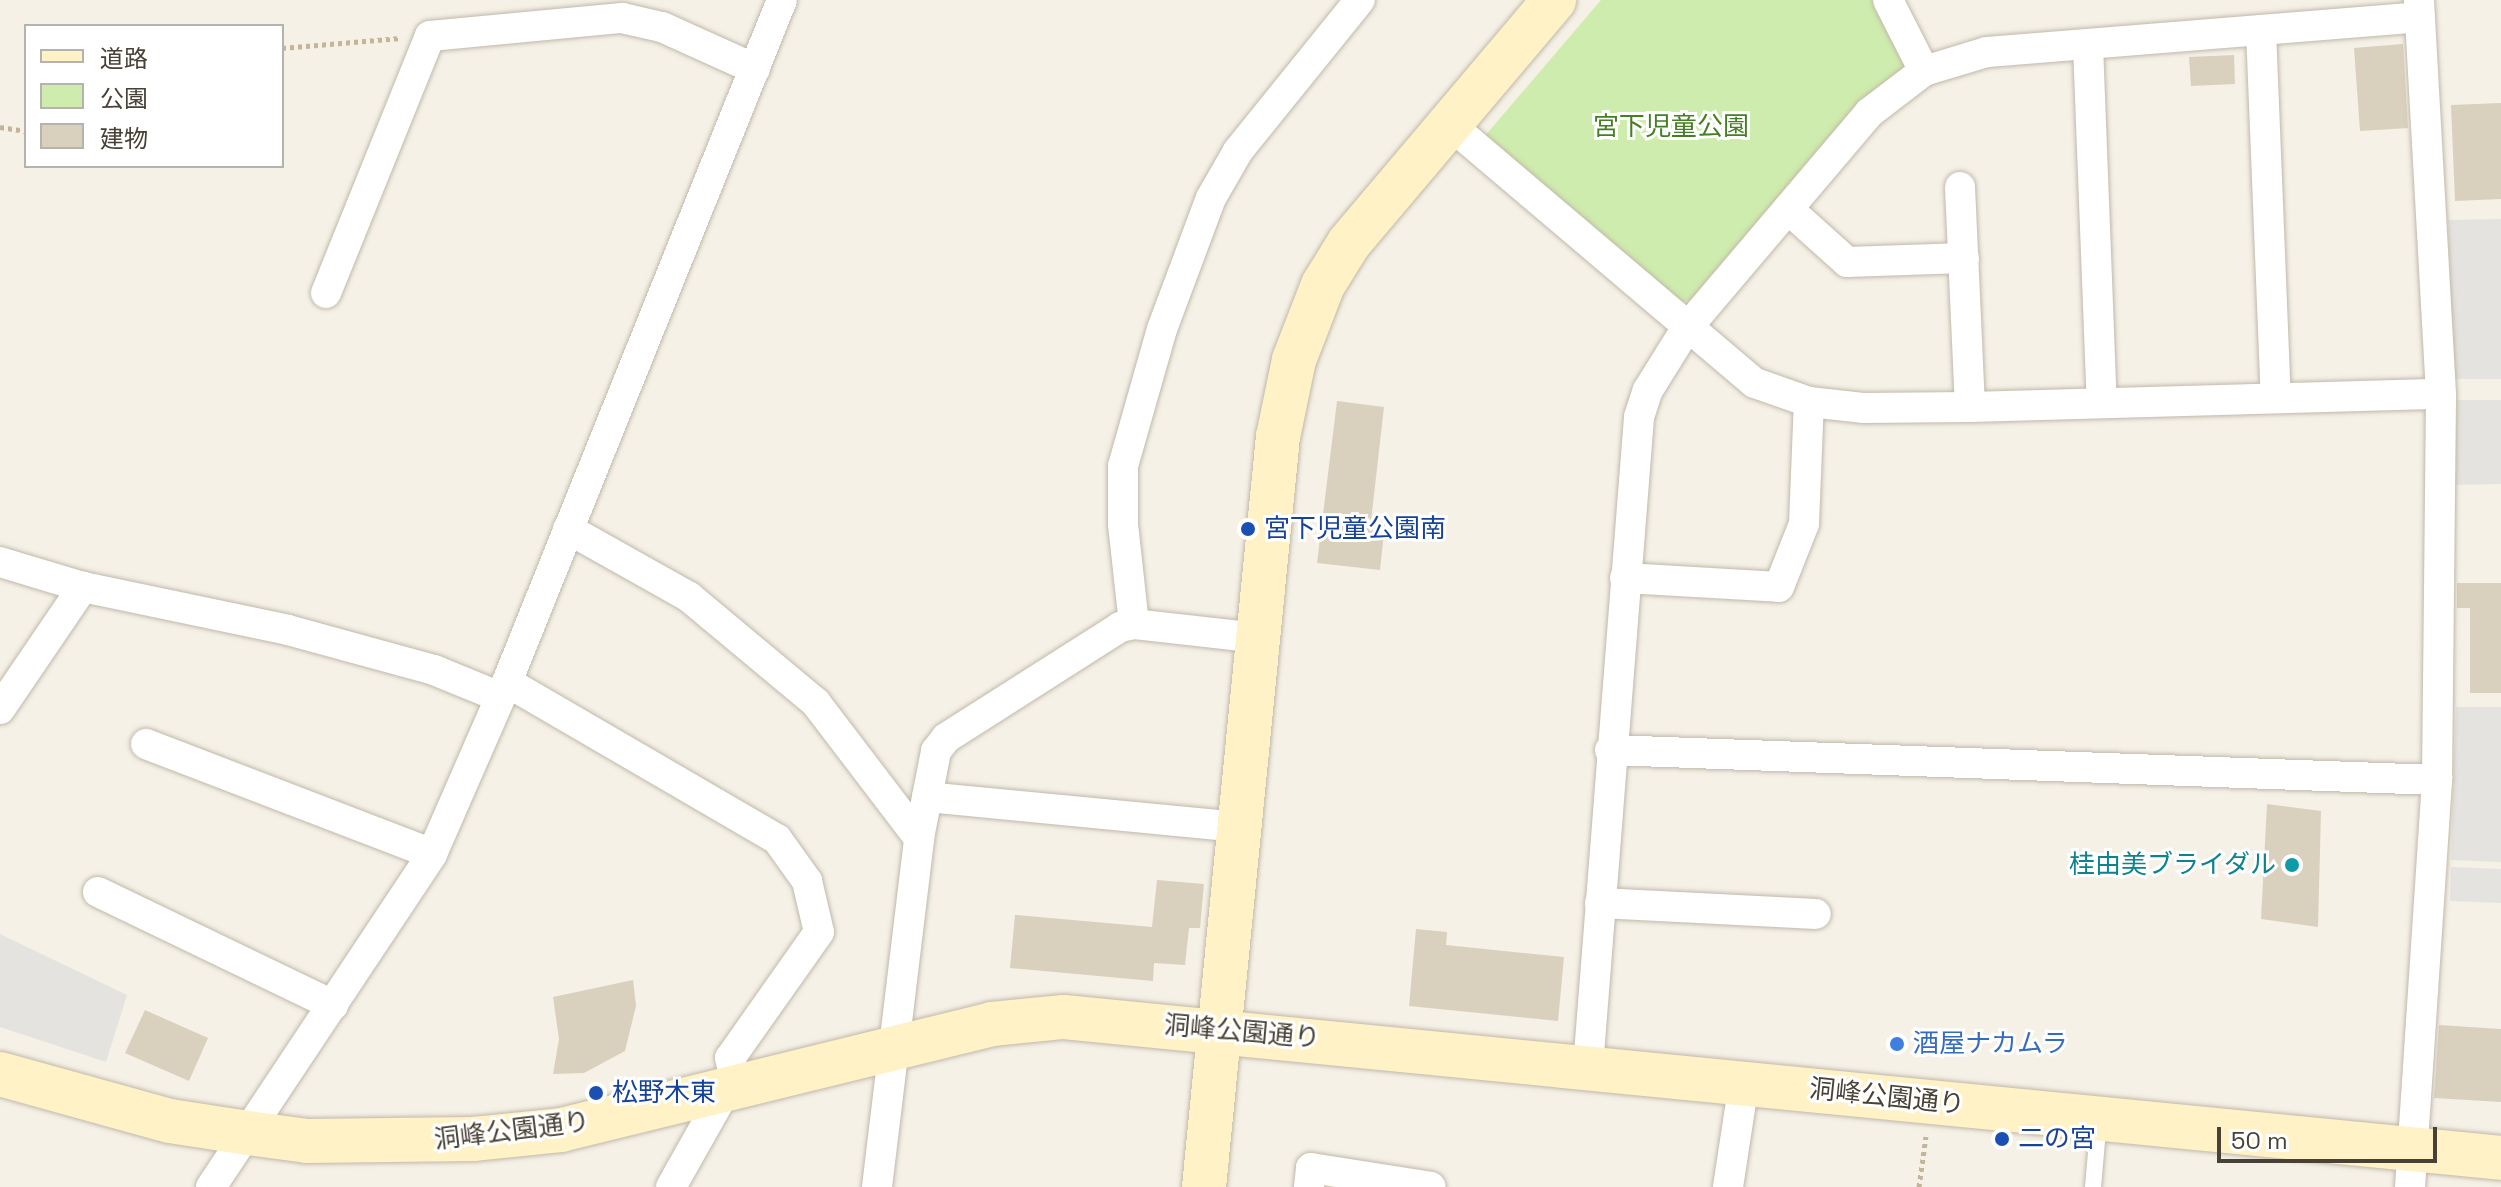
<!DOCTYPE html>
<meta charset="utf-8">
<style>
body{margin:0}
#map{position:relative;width:2501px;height:1187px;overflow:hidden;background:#f5f1e7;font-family:"Space Grotesk","Noto Sans JP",sans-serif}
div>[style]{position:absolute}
.green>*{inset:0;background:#ceecad}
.parking>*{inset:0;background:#e5e3df}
.building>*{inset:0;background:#dad0be}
.path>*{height:5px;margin-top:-2.5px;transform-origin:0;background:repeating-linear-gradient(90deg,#c4b599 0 4px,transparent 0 8px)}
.roads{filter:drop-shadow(0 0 2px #c1b9a9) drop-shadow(0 0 2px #c1b9a9)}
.lane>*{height:16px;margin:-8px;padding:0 8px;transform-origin:8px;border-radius:8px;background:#fff}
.street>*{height:30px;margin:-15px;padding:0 15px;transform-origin:15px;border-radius:15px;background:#fff}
.secondary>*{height:44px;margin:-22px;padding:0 22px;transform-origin:22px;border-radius:22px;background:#fff2c7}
.dots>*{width:22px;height:22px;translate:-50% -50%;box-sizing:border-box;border:4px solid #fff;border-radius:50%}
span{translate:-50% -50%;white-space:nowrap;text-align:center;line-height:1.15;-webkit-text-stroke:6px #fff;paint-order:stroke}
.park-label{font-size:26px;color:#457f23}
.transit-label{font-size:26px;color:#164399}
.left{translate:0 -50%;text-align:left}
.culture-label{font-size:26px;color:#0d838f}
.right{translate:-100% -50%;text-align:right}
.street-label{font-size:26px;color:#484135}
.shop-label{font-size:26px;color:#366cbe}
.legend{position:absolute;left:24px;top:24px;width:260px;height:144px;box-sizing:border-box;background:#fff;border:2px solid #b6b3ae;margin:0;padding:10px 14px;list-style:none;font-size:24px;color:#484135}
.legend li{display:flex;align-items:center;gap:16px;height:40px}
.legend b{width:40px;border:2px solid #b6b3ae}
.scale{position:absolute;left:2217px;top:1127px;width:220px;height:36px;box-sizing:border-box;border:4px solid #484135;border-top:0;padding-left:10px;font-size:24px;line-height:28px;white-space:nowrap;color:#484135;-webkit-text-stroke:6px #fff;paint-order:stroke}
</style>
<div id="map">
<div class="green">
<i style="clip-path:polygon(1601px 0,1875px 0,1906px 60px,1900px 75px,1850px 116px,1691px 300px,1677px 303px,1484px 137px)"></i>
</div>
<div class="parking">
<i style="clip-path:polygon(2501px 219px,2501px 379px,2453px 379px,2448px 220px)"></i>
<i style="clip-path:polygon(2457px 400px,2501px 400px,2501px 484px,2453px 485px)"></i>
<i style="clip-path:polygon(2456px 707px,2501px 707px,2501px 862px,2451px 860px)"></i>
<i style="clip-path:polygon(2451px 867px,2501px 869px,2501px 903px,2450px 901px)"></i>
<i style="clip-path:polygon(0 934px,127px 995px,106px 1062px,0 1027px)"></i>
</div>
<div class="building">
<i style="clip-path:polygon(2403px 44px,2408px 128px,2360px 131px,2354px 48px)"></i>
<i style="clip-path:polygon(2234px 55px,2235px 84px,2191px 86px,2189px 57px)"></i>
<i style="clip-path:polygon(2501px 103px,2501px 199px,2455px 201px,2451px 105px)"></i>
<i style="clip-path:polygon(1337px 401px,1384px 407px,1371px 521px,1385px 523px,1380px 570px,1317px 563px)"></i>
<i style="clip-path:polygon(2457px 583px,2501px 583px,2501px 693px,2470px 693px,2470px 608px,2457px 608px)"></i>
<i style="clip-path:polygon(2267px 804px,2321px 811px,2318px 927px,2261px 919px)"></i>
<i style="clip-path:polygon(1157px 880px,1204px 884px,1200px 928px,1189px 928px,1185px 965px,1154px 963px,1153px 981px,1010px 968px,1015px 915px,1152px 927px)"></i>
<i style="clip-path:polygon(1416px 929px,1447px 932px,1446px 945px,1564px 957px,1558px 1021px,1409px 1006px)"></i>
<i style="clip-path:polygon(633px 980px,636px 1006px,625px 1051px,584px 1073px,553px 1074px,559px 1039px,553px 997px)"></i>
<i style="clip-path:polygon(145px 1010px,208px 1038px,189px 1081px,125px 1053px)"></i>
<i style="clip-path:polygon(2439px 1025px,2501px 1029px,2501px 1102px,2434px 1098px)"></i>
</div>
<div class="path">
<i style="left:282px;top:48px;width:119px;rotate:-4.8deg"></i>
<i style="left:0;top:127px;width:26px;rotate:9deg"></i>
<i style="left:1919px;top:1187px;width:51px;rotate:-82.2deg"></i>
</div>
<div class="roads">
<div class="lane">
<i style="left:2093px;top:1187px;width:68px;rotate:-85deg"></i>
</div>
<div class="street">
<i style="left:1888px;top:0;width:80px;rotate:63.1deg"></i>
<i style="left:2261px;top:30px;width:368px;rotate:87.7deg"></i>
<i style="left:2088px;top:45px;width:357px;rotate:87.8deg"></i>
<i style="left:1448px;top:123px;width:402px;rotate:40.3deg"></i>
<i style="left:1755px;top:383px;width:57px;rotate:19.4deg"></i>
<i style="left:1809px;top:402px;width:54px;rotate:6.3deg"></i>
<i style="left:1863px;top:408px;width:107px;rotate:-0.5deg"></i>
<i style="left:1970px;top:407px;width:471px;rotate:-1.6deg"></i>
<i style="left:1960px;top:187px;width:220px;rotate:87.4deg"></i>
<i style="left:1788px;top:209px;width:79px;rotate:41.9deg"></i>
<i style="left:1847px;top:262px;width:117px;rotate:-2deg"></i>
<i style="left:326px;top:293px;width:277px;rotate:-68deg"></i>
<i style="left:430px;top:36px;width:193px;rotate:-5.4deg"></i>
<i style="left:622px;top:18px;width:41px;rotate:12.7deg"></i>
<i style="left:662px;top:27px;width:102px;rotate:24.3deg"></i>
<i style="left:568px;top:529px;width:139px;rotate:29.3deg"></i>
<i style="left:689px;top:597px;width:165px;rotate:39.8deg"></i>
<i style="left:816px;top:703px;width:170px;rotate:52.7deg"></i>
<i style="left:0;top:562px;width:87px;rotate:16.8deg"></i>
<i style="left:83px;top:587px;width:209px;rotate:11.8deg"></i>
<i style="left:288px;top:630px;width:151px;rotate:15.3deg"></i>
<i style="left:434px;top:670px;width:71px;rotate:22.2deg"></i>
<i style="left:1625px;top:578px;width:154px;rotate:3.3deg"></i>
<i style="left:1779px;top:587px;width:68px;rotate:-68.4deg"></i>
<i style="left:1804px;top:524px;width:122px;rotate:-87.7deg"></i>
<i style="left:1134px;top:624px;width:101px;rotate:-96.3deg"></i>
<i style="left:1123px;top:524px;width:58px;rotate:-90deg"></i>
<i style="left:1123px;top:466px;width:142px;rotate:-74.1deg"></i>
<i style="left:1162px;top:329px;width:140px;rotate:-69.5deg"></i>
<i style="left:1211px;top:198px;width:54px;rotate:-60.1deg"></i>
<i style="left:1238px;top:151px;width:194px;rotate:-51.1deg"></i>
<i style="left:507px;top:682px;width:312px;rotate:30.2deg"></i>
<i style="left:777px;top:839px;width:52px;rotate:54.5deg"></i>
<i style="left:807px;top:881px;width:52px;rotate:76.8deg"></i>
<i style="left:819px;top:932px;width:154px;rotate:125.2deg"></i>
<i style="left:730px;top:1058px;width:31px;rotate:77deg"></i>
<i style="left:0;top:709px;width:148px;rotate:-55.8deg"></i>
<i style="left:146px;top:744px;width:306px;rotate:21deg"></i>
<i style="left:1610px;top:750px;width:828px;rotate:2.08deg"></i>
<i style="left:927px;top:797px;width:314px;rotate:5.5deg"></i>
<i style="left:98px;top:892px;width:261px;rotate:25.7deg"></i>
<i style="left:1600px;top:903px;width:216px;rotate:2.9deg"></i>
<i style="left:1588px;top:1067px;width:652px;rotate:-85.51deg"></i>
<i style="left:1639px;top:417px;width:28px;rotate:-72deg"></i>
<i style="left:1648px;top:390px;width:72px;rotate:-58.1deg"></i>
<i style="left:1686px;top:329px;width:283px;rotate:-49.7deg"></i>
<i style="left:1869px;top:113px;width:69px;rotate:-37.4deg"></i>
<i style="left:1924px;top:71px;width:66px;rotate:-16.8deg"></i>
<i style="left:1987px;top:52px;width:434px;rotate:-4.6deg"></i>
<i style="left:211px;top:1187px;width:400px;rotate:-56.4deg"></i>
<i style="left:432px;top:854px;width:188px;rotate:-66.4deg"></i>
<i style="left:507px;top:682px;width:735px;rotate:-68.04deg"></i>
<i style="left:671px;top:1187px;width:110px;rotate:-60.6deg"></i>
<i style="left:877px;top:1187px;width:352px;rotate:-83.1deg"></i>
<i style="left:919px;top:838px;width:89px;rotate:-78.9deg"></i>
<i style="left:936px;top:751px;width:16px;rotate:-52deg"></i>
<i style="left:946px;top:738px;width:206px;rotate:-32.5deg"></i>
<i style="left:1120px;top:627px;width:14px;rotate:-12deg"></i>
<i style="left:1134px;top:624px;width:125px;rotate:6.4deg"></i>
<i style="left:1309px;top:1187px;width:19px;rotate:-84deg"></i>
<i style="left:1311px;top:1168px;width:121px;rotate:9deg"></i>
<i style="left:1728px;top:1187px;width:105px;rotate:-81.3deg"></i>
<i style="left:2410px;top:1187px;width:408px;rotate:-86.2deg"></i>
<i style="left:2437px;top:780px;width:386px;rotate:-89.4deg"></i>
<i style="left:2441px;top:394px;width:395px;rotate:-93.2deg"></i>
</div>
<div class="secondary">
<i style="left:0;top:1074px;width:176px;rotate:15.5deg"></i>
<i style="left:170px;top:1121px;width:79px;rotate:8.7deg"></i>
<i style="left:248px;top:1133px;width:60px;rotate:7.7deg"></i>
<i style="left:307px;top:1141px;width:166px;rotate:-0.7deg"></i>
<i style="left:473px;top:1139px;width:88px;rotate:-5.8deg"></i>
<i style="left:561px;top:1130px;width:444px;rotate:-13.8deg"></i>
<i style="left:992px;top:1024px;width:72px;rotate:-5.6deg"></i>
<i style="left:1064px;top:1017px;width:1444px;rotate:5.6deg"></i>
<i style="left:1204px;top:1187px;width:754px;rotate:-84.37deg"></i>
<i style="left:1278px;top:437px;width:79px;rotate:-78.3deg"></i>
<i style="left:1294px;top:360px;width:80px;rotate:-68.9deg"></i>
<i style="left:1323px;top:285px;width:49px;rotate:-58.2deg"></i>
<i style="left:1349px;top:243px;width:318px;rotate:-49.8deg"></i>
</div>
</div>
<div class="dots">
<i style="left:1248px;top:529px;background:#1a4fb4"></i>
<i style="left:2292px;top:865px;background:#0f9aa8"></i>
<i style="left:1897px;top:1044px;background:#3f7fe0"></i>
<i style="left:596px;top:1093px;background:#1a4fb4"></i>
<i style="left:2002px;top:1139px;background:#1a4fb4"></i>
</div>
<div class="park-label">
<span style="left:1671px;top:127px">宮下児童公園</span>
</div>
<div class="transit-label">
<span class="left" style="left:1264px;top:529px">宮下児童公園南</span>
<span class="left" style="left:612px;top:1093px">松野木東</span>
<span class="left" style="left:2018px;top:1139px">二の宮</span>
</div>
<div class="culture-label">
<span class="right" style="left:2276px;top:865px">桂由美ブライダル</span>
</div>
<div class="street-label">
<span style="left:1242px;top:1032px;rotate:5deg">洞峰公園通り</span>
<span style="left:1887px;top:1097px;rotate:6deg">洞峰公園通り</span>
<span style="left:512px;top:1131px;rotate:-7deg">洞峰公園通り</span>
</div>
<div class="shop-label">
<span class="left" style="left:1913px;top:1044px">酒屋ナカムラ</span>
</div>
<ul class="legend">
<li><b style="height:10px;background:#fff2c7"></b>道路</li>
<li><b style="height:22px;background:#ceecad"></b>公園</li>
<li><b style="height:22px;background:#dad0be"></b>建物</li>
</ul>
<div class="scale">50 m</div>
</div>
